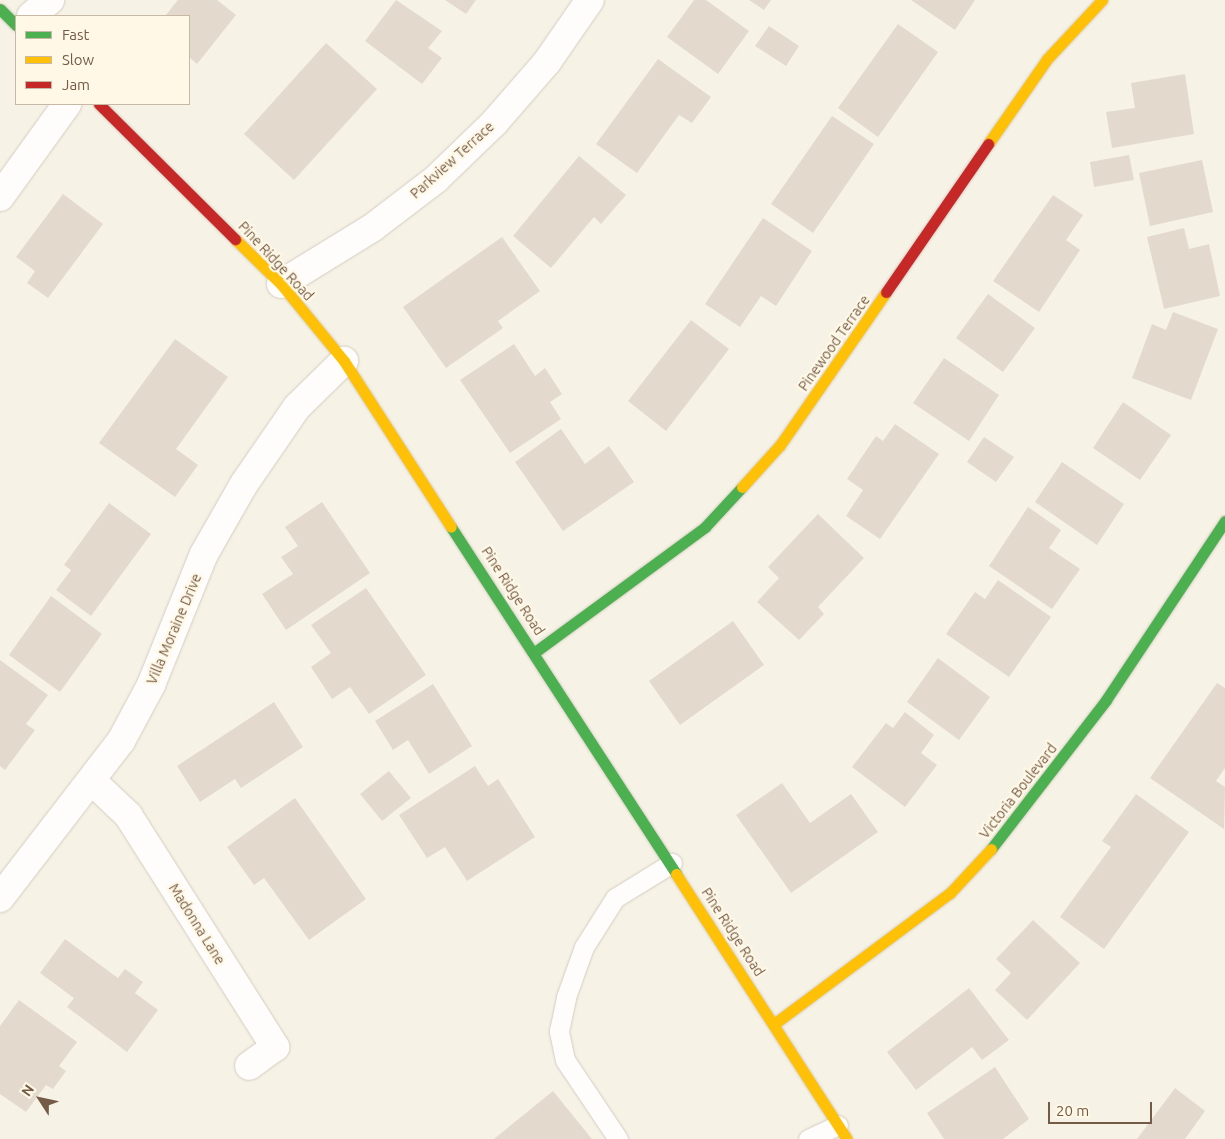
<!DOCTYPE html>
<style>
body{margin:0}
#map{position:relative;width:1225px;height:1139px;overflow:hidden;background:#f6f2e6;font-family:Ubuntu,sans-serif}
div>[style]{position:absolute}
.building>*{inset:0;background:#e3dacd}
.roads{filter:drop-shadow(0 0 1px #d5cdc1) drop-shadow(0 0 1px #d5cdc1)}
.lane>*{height:19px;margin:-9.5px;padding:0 9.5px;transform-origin:9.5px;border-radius:9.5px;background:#fefdfb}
.street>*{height:28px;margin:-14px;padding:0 14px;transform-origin:14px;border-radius:14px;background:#fefdfb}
.fast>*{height:11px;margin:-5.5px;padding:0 5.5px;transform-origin:5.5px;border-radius:5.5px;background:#4caf50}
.slow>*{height:11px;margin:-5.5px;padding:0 5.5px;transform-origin:5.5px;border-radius:5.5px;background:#ffc107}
.jam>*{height:11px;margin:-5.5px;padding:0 5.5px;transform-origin:5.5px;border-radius:5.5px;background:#c62828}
span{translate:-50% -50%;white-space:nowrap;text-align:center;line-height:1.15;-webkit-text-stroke:4.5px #fff8e6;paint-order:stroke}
.street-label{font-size:14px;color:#745b46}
.legend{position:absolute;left:15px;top:15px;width:175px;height:90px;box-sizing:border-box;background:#fff8e6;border:1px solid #c7b9a6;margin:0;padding:6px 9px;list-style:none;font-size:15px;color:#745b46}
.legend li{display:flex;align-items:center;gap:10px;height:25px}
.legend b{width:25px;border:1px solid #c7b9a6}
.north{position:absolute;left:15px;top:1074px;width:50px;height:50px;-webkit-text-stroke:4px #fff8e6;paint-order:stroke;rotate:305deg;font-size:14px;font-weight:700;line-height:20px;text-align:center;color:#745b46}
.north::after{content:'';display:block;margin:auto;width:18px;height:22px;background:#745b46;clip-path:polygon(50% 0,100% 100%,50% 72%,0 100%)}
.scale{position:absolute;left:1048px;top:1102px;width:104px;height:22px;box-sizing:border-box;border:2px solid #745b46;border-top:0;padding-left:6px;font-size:15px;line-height:18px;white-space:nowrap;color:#745b46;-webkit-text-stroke:4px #fff8e6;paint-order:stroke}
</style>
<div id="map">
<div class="building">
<i style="clip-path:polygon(178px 0,217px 0,236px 15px,197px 64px,189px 57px,189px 16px,165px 16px)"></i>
<i style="clip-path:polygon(396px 0,442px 31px,428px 48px,442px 58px,422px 84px,365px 41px)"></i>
<i style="clip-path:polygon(445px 0,476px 0,466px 14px)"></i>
<i style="clip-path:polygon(694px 0,706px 0,749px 31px,718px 74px,667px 37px)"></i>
<i style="clip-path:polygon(749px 0,771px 0,764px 10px)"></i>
<i style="clip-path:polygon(911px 0,975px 0,955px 30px)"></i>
<i style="clip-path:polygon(898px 24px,938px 52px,878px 137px,838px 108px)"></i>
<i style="clip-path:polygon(769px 26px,799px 46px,786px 66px,755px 46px)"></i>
<i style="clip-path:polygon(326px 43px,377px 89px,294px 180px,244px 134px)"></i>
<i style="clip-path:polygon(658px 59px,711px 97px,692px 123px,679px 115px,637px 173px,596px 144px)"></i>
<i style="clip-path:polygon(1185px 74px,1194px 134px,1112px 148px,1106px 112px,1135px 108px,1131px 83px)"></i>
<i style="clip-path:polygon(832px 116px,874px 144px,813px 233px,771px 204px)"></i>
<i style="clip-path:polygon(1129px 155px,1134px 180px,1094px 187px,1090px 162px)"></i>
<i style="clip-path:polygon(579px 156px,626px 195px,601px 224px,594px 217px,551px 268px,513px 236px)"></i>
<i style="clip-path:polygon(1202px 160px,1213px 212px,1150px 226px,1139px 173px)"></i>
<i style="clip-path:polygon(63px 194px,103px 224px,48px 298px,27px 283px,35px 271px,16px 257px)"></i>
<i style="clip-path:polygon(1053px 195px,1083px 215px,1066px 240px,1080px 250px,1039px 312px,993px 281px)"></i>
<i style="clip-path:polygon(763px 218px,812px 251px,776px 306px,761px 296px,740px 327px,705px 304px)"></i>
<i style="clip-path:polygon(1184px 228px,1189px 249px,1209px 244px,1220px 296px,1164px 309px,1147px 237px)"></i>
<i style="clip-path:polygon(502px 237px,540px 291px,498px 321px,503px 328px,446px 368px,403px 307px)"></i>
<i style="clip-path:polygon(988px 294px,1035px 328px,1003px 372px,956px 338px)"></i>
<i style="clip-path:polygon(1173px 312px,1218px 329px,1191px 400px,1132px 378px,1152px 324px,1166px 330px)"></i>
<i style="clip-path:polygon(691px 320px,729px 349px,666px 431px,628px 401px)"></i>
<i style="clip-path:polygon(175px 339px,228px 377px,176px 449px,198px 465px,175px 497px,99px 443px)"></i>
<i style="clip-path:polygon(514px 344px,535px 376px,545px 368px,562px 394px,550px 402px,561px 419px,510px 453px,460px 380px)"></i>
<i style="clip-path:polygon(944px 358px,999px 395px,969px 441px,913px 403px)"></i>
<i style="clip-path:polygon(1123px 402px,1171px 435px,1140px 480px,1093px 448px)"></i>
<i style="clip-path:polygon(895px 424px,939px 454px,880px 539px,846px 516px,863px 490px,847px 479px,876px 436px,883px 441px)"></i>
<i style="clip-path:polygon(561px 429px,585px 464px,609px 446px,634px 482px,563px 531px,515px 462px)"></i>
<i style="clip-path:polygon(984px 437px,1014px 457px,996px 482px,967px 462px)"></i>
<i style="clip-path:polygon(1062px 462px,1124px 504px,1097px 545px,1035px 502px)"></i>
<i style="clip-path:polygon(322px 502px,370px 573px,286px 630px,262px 594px,293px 574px,281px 557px,298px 546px,285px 527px)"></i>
<i style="clip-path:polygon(109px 503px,151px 534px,91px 616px,56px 590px,71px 570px,64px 565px)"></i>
<i style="clip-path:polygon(1028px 507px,1061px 530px,1049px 548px,1080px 569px,1052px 609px,989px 566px)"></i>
<i style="clip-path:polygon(818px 514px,864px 558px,818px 607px,824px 614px,799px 640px,757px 602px,779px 578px,768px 567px)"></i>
<i style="clip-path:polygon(998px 580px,1051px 617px,1009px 677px,946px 634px,975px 592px,985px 599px)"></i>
<i style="clip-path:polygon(366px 588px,426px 675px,369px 714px,350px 687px,332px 699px,311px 667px,331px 653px,311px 625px)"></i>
<i style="clip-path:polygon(51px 596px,102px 634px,60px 692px,9px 655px)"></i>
<i style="clip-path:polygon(733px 621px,764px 665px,680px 725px,649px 681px)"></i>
<i style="clip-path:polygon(938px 658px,990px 697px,959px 740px,907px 702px)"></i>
<i style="clip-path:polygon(0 660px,48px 695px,26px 724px,35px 730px,5px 770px,0 766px)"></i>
<i style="clip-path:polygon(1217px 683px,1225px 688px,1225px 768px,1216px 781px,1225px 787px,1224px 829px,1150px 778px)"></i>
<i style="clip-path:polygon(433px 684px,472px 746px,429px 774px,408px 740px,393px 750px,375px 721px)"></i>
<i style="clip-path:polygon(274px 702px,303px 747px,241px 788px,235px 779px,200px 802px,177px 766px)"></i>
<i style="clip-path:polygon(905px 712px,934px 735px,921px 753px,937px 765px,905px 807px,852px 767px,886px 723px,893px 728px)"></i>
<i style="clip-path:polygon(475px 766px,488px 786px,498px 779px,535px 837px,467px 881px,445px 847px,427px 858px,399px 815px)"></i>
<i style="clip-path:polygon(389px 771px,411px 798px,382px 821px,360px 794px)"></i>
<i style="clip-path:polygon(782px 783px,810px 823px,851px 794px,878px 832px,791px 893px,736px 815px)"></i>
<i style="clip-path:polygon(1136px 794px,1189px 832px,1104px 949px,1060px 917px,1111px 847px,1102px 841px)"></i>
<i style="clip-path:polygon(295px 798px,366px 899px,309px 940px,264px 878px,254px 885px,227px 847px)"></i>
<i style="clip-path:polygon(1033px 920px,1080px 963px,1027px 1020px,995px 990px,1011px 973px,996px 959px)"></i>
<i style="clip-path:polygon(65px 939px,118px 978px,125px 969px,143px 982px,135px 993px,158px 1010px,127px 1052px,67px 1007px,74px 998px,40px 973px)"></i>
<i style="clip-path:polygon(969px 988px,1009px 1040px,982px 1060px,972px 1047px,916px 1090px,887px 1052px)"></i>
<i style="clip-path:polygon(19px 1000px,77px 1042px,59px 1066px,66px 1071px,53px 1089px,46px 1085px,26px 1112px,0 1094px,0 1026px)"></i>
<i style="clip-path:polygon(995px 1067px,1029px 1119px,1003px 1139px,944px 1139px,927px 1113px)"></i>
<i style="clip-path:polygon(1175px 1088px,1205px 1111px,1185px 1139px,1137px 1139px)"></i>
<i style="clip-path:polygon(553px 1091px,592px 1139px,494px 1139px)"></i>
</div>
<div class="roads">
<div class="lane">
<i style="left:618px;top:1139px;width:95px;rotate:-123.9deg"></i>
<i style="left:565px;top:1060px;width:30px;rotate:-102deg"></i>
<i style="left:559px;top:1031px;width:35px;rotate:-78deg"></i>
<i style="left:566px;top:997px;width:53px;rotate:-70.2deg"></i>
<i style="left:584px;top:947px;width:58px;rotate:-57.7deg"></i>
<i style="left:615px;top:898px;width:67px;rotate:-31.6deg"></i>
<i style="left:808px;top:1139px;width:33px;rotate:-25deg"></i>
</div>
<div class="street">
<i style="left:31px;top:16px;width:25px;rotate:-40deg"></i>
<i style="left:0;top:197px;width:115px;rotate:-54.2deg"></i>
<i style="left:281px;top:284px;width:107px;rotate:-31.6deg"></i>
<i style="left:372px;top:228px;width:81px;rotate:-37.4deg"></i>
<i style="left:436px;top:179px;width:81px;rotate:-44deg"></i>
<i style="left:494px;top:123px;width:81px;rotate:-49deg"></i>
<i style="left:547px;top:62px;width:75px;rotate:-55.3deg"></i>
<i style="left:92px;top:781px;width:50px;rotate:43.4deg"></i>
<i style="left:128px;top:815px;width:275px;rotate:57.6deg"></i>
<i style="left:275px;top:1047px;width:32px;rotate:144deg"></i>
<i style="left:0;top:898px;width:198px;rotate:-52.4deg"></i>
<i style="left:121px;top:741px;width:64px;rotate:-61.8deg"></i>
<i style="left:151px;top:685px;width:141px;rotate:-68deg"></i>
<i style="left:204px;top:554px;width:81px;rotate:-60.3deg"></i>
<i style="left:244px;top:484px;width:93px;rotate:-55.5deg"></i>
<i style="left:297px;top:407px;width:66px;rotate:-44.4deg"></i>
</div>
<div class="fast">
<i style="left:0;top:9px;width:23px;rotate:45deg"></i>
<i style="left:451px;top:527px;width:414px;rotate:57deg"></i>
<i style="left:535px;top:652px;width:211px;rotate:-36.3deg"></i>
<i style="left:705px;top:527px;width:54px;rotate:-47.2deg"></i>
<i style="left:991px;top:849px;width:188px;rotate:-52.3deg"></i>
<i style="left:1106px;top:700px;width:215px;rotate:-56.4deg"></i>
</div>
<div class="slow">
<i style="left:988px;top:144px;width:103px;rotate:-55.2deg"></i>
<i style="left:1047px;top:59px;width:81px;rotate:-47deg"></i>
<i style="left:235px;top:239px;width:64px;rotate:44.4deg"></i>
<i style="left:281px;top:284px;width:99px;rotate:50.7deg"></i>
<i style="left:344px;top:361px;width:197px;rotate:57.2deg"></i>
<i style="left:742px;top:487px;width:57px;rotate:-47.9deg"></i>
<i style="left:780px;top:445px;width:186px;rotate:-55.3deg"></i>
<i style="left:676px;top:874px;width:315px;rotate:57.2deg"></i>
<i style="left:774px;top:1024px;width:219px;rotate:-36.7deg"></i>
<i style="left:950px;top:893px;width:60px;rotate:-47deg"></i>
</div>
<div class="jam">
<i style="left:99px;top:104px;width:192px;rotate:44.8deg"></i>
<i style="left:886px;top:292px;width:180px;rotate:-55.4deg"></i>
</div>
</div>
<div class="street-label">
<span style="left:452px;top:160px;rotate:-42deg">Parkview Terrace</span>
<span style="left:276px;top:261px;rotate:47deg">Pine Ridge Road</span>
<span style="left:834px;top:343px;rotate:-55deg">Pinewood Terrace</span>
<span style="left:513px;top:591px;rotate:57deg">Pine Ridge Road</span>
<span style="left:174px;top:629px;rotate:-67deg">Villa Moraine Drive</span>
<span style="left:1018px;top:791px;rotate:-52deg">Victoria Boulevard</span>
<span style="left:197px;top:924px;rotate:58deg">Madonna Lane</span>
<span style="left:733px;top:932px;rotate:57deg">Pine Ridge Road</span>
</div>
<ul class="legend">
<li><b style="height:6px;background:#4caf50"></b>Fast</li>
<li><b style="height:6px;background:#ffc107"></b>Slow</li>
<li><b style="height:6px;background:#c62828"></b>Jam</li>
</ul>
<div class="north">N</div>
<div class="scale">20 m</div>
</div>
